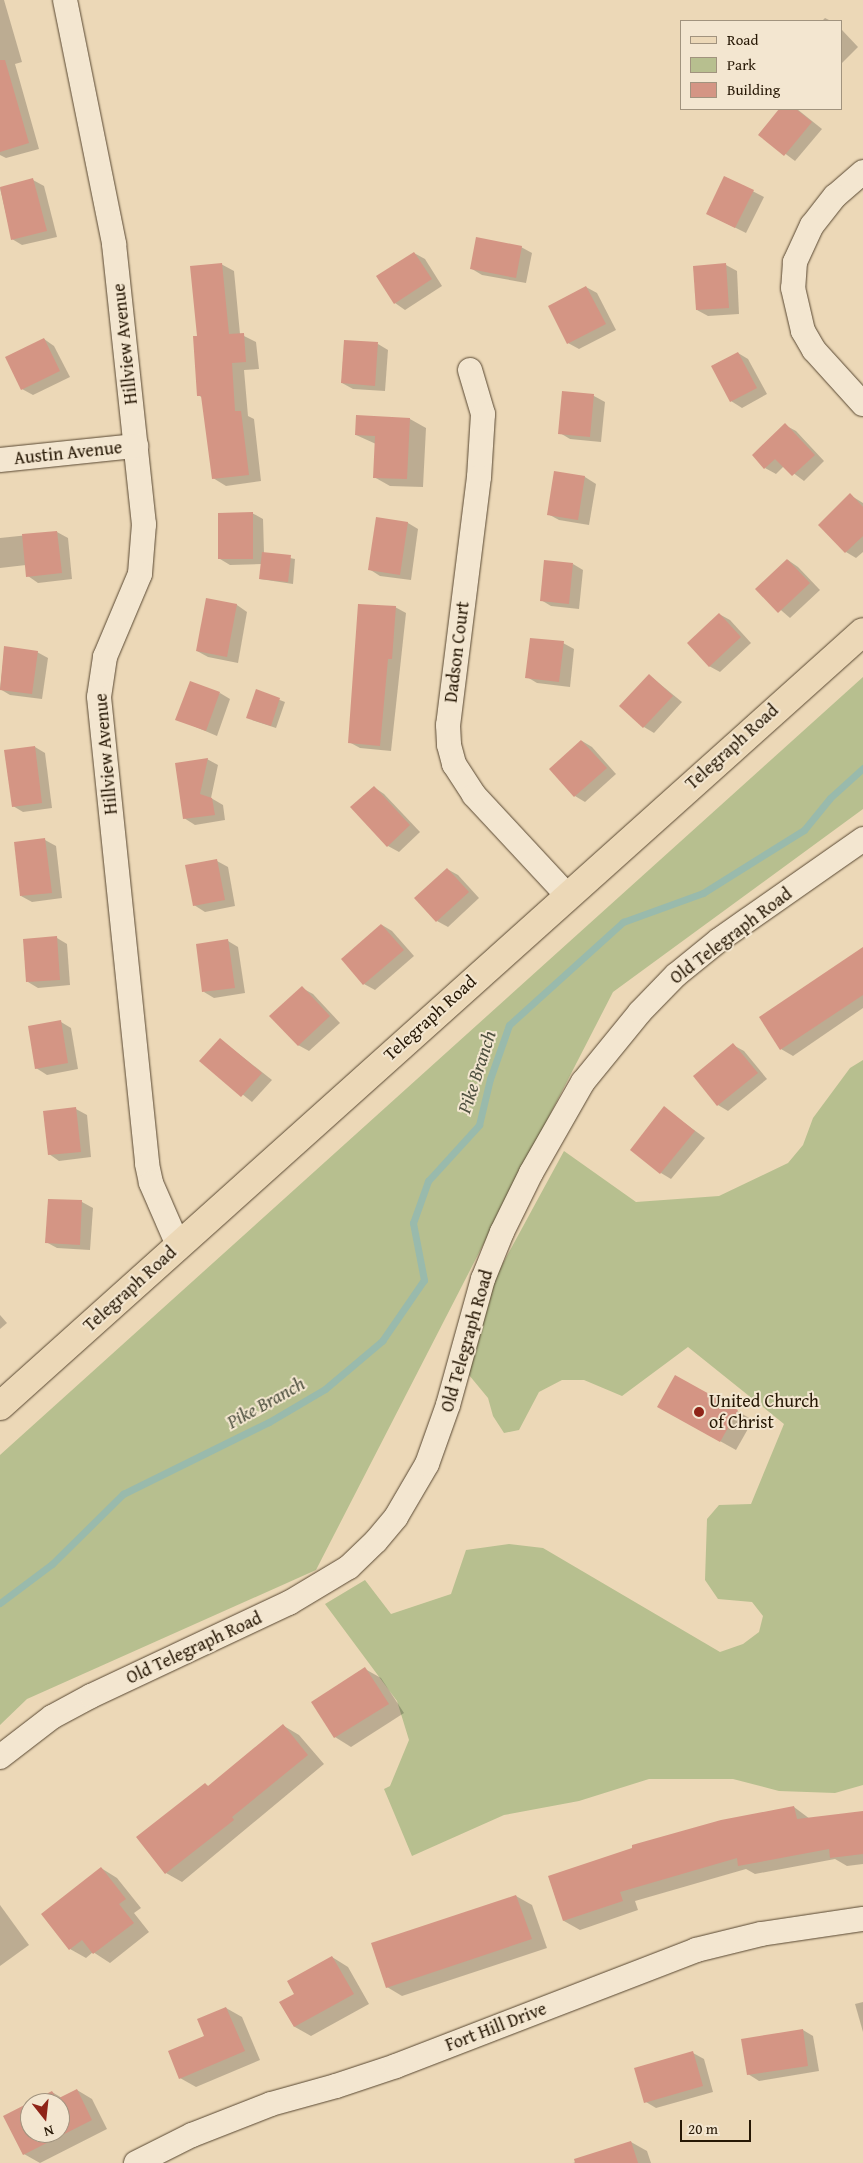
<!DOCTYPE html>
<style>
body{margin:0}
#map{position:relative;width:863px;height:2163px;overflow:hidden;background:#ecd8b7;font-family:"Gentium Book Plus",serif}
div>[style]{position:absolute}
.green>*{inset:0;background:#b7bf8f}
.shadow>*{inset:0;background:#0003}
.stream>*{height:7px;margin:-3.5px;padding:0 3.5px;transform-origin:3.5px;border-radius:3.5px;background:#99baac}
.building>*{inset:0;background:#d49584}
.roads{filter:drop-shadow(0 0 1px #584731) drop-shadow(0 0 1px #584731)}
.street>*{height:24px;margin:-12px;padding:0 12px;transform-origin:12px;border-radius:12px;background:#f3e6d0}
.primary>*{height:28px;margin:-14px;padding:0 14px;transform-origin:14px;border-radius:14px;background:#ecd8b7}
.dots>*{width:14px;height:14px;translate:-50% -50%;box-sizing:border-box;border:2px solid #f3e6d0;border-radius:50%}
span{translate:-50% -50%;white-space:nowrap;text-align:center;line-height:1.15;-webkit-text-stroke:4px #f3e6d0;paint-order:stroke}
.street-label{font-size:18px;color:#261704}
.poi-label{font-size:18px;color:#261704}
.left{translate:0 -50%;text-align:left}
.water-label{font-size:19px;color:#4e503f;font-style:italic}
.legend{position:absolute;left:680px;top:20px;width:162px;height:90px;box-sizing:border-box;background:#f3e6d0;border:1px solid #a1937e;margin:0;padding:6px 9px;list-style:none;font-size:15px;color:#261704}
.legend li{display:flex;align-items:center;gap:10px;height:25px}
.legend b{width:25px;border:1px solid #a1937e}
.north{position:absolute;left:20px;top:2093px;width:50px;height:50px;box-sizing:border-box;background:#f3e6d0;border:1px solid #a1937e;border-radius:50%;rotate:164deg;font-size:14px;font-weight:700;line-height:20px;text-align:center;color:#261704}
.north::after{content:'';display:block;margin:auto;width:18px;height:22px;background:#8f2418;clip-path:polygon(50% 0,100% 100%,50% 72%,0 100%)}
.scale{position:absolute;left:680px;top:2120px;width:71px;height:22px;box-sizing:border-box;border:2px solid #261704;border-top:0;padding-left:6px;font-size:15px;line-height:18px;white-space:nowrap;color:#261704;-webkit-text-stroke:4px #f3e6d0;paint-order:stroke}
</style>
<div id="map">
<div class="green">
<i style="clip-path:polygon(863px 677px,863px 809px,613px 992px,316px 1570px,27px 1699px,0 1725px,0 1455px)"></i>
<i style="clip-path:polygon(863px 1060px,863px 1785px,835px 1793px,779px 1791px,733px 1779px,649px 1779px,579px 1801px,504px 1815px,412px 1856px,384px 1789px,390px 1786px,409px 1740px,397px 1701px,325px 1604px,365px 1580px,391px 1614px,451px 1594px,466px 1550px,509px 1544px,543px 1548px,720px 1652px,743px 1644px,759px 1632px,763px 1616px,752px 1602px,718px 1599px,705px 1580px,707px 1519px,719px 1505px,751px 1504px,784px 1424px,688px 1347px,622px 1396px,584px 1380px,562px 1380px,539px 1392px,519px 1430px,504px 1433px,493px 1416px,488px 1398px,469px 1375px,489px 1289px,564px 1151px,636px 1202px,719px 1196px,788px 1163px,803px 1145px,813px 1118px,850px 1068px)"></i>
</div>
<div class="shadow">
<i style="clip-path:polygon(0 0,4px 0,22px 62px,15px 64px,39px 149px,6px 158px,0 155px)"></i>
<i style="clip-path:polygon(825px 18px,831px 21px,822px 21px)"></i>
<i style="clip-path:polygon(842px 30px,858px 47px,842px 63px)"></i>
<i style="clip-path:polygon(781px 109px,797px 109px,822px 129px,795px 161px,759px 134px)"></i>
<i style="clip-path:polygon(725px 177px,764px 197px,746px 233px,718px 219px)"></i>
<i style="clip-path:polygon(33px 180px,44px 186px,57px 237px,22px 245px,12px 239px,0 188px)"></i>
<i style="clip-path:polygon(521px 247px,532px 253px,526px 283px,482px 275px,472px 269px)"></i>
<i style="clip-path:polygon(414px 253px,425px 259px,442px 286px,405px 310px,395px 303px)"></i>
<i style="clip-path:polygon(221px 264px,234px 271px,240px 334px,256px 342px,259px 369px,244px 370px,248px 416px,254px 419px,261px 481px,226px 486px,213px 478px,203px 398px,198px 395px,198px 337px)"></i>
<i style="clip-path:polygon(726px 265px,737px 271px,739px 314px,708px 316px,697px 310px)"></i>
<i style="clip-path:polygon(586px 287px,597px 293px,616px 330px,579px 349px,568px 343px)"></i>
<i style="clip-path:polygon(44px 339px,54px 346px,70px 377px,33px 395px,22px 389px)"></i>
<i style="clip-path:polygon(378px 344px,388px 350px,385px 391px,353px 389px,342px 383px)"></i>
<i style="clip-path:polygon(738px 353px,748px 359px,767px 394px,742px 408px,731px 401px,712px 366px)"></i>
<i style="clip-path:polygon(563px 393px,594px 396px,605px 402px,601px 442px,570px 439px,560px 433px)"></i>
<i style="clip-path:polygon(410px 419px,426px 428px,423px 487px,390px 486px,374px 477px,376px 444px,356px 435px)"></i>
<i style="clip-path:polygon(785px 425px,796px 431px,824px 461px,804px 481px,784px 466px,776px 474px,765px 468px)"></i>
<i style="clip-path:polygon(555px 473px,585px 477px,596px 484px,589px 525px,559px 520px,548px 514px)"></i>
<i style="clip-path:polygon(850px 495px,863px 503px,863px 552px,856px 558px,846px 552px)"></i>
<i style="clip-path:polygon(252px 513px,263px 519px,264px 553px,295px 559px,293px 584px,260px 579px,262px 564px,230px 565px,220px 559px)"></i>
<i style="clip-path:polygon(377px 519px,408px 523px,418px 529px,411px 580px,380px 576px,369px 569px)"></i>
<i style="clip-path:polygon(57px 532px,68px 538px,72px 579px,38px 583px,28px 576px,26px 565px,0 568px,0 538px)"></i>
<i style="clip-path:polygon(788px 560px,798px 567px,820px 590px,790px 618px,757px 589px)"></i>
<i style="clip-path:polygon(573px 564px,583px 570px,579px 609px,551px 606px,541px 600px)"></i>
<i style="clip-path:polygon(207px 600px,237px 605px,247px 612px,238px 663px,208px 657px,197px 651px)"></i>
<i style="clip-path:polygon(395px 607px,406px 613px,391px 751px,360px 748px,349px 742px)"></i>
<i style="clip-path:polygon(719px 614px,730px 620px,751px 643px,720px 672px,709px 666px)"></i>
<i style="clip-path:polygon(563px 643px,574px 649px,570px 687px,537px 683px,527px 677px)"></i>
<i style="clip-path:polygon(5px 648px,37px 652px,48px 658px,42px 699px,10px 695px,0 689px)"></i>
<i style="clip-path:polygon(649px 675px,682px 702px,654px 733px,644px 727px)"></i>
<i style="clip-path:polygon(256px 691px,285px 702px,276px 728px,252px 720px)"></i>
<i style="clip-path:polygon(220px 693px,230px 699px,217px 736px,177px 719px)"></i>
<i style="clip-path:polygon(582px 741px,592px 747px,616px 774px,585px 802px,575px 796px)"></i>
<i style="clip-path:polygon(35px 747px,45px 753px,52px 808px,23px 812px,13px 806px)"></i>
<i style="clip-path:polygon(207px 759px,218px 765px,211px 798px,223px 805px,225px 820px,195px 825px,184px 818px)"></i>
<i style="clip-path:polygon(374px 787px,384px 794px,420px 832px,399px 852px,388px 846px)"></i>
<i style="clip-path:polygon(45px 840px,56px 846px,62px 898px,32px 902px,21px 896px)"></i>
<i style="clip-path:polygon(217px 861px,228px 867px,235px 906px,205px 912px,194px 905px)"></i>
<i style="clip-path:polygon(447px 869px,458px 875px,479px 898px,448px 927px,437px 921px)"></i>
<i style="clip-path:polygon(382px 925px,392px 931px,414px 956px,375px 990px,364px 984px)"></i>
<i style="clip-path:polygon(57px 938px,67px 944px,70px 985px,38px 988px,28px 982px)"></i>
<i style="clip-path:polygon(228px 941px,238px 947px,245px 993px,214px 998px,204px 992px)"></i>
<i style="clip-path:polygon(863px 948px,863px 1008px,793px 1056px,781px 1049px)"></i>
<i style="clip-path:polygon(302px 988px,313px 994px,340px 1023px,309px 1051px,298px 1045px)"></i>
<i style="clip-path:polygon(61px 1022px,71px 1028px,78px 1069px,47px 1075px,36px 1068px)"></i>
<i style="clip-path:polygon(220px 1039px,272px 1080px,252px 1102px,201px 1061px)"></i>
<i style="clip-path:polygon(733px 1045px,744px 1051px,767px 1079px,728px 1111px,718px 1105px)"></i>
<i style="clip-path:polygon(664px 1108px,705px 1138px,671px 1179px,661px 1173px)"></i>
<i style="clip-path:polygon(76px 1109px,87px 1115px,91px 1157px,59px 1161px,49px 1154px)"></i>
<i style="clip-path:polygon(49px 1200px,82px 1202px,93px 1208px,90px 1250px,57px 1248px,46px 1242px)"></i>
<i style="clip-path:polygon(0 1315px,7px 1323px,0 1329px)"></i>
<i style="clip-path:polygon(676px 1377px,753px 1420px,736px 1450px,675px 1416px)"></i>
<i style="clip-path:polygon(365px 1669px,381px 1678px,404px 1713px,351px 1747px,335px 1737px,313px 1702px)"></i>
<i style="clip-path:polygon(284px 1726px,299px 1735px,324px 1764px,182px 1882px,166px 1873px,205px 1784px,209px 1787px)"></i>
<i style="clip-path:polygon(794px 1807px,810px 1819px,863px 1812px,863px 1864px,847px 1866px,835px 1859px,755px 1874px,746px 1869px,635px 1901px,638px 1910px,580px 1930px,564px 1921px,549px 1877px)"></i>
<i style="clip-path:polygon(101px 1868px,117px 1878px,141px 1908px,134px 1913px,149px 1932px,110px 1963px,93px 1952px,86px 1958px,70px 1949px)"></i>
<i style="clip-path:polygon(516px 1896px,532px 1905px,547px 1948px,402px 1996px,387px 1987px,373px 1944px)"></i>
<i style="clip-path:polygon(0 1905px,29px 1945px,0 1966px)"></i>
<i style="clip-path:polygon(332px 1957px,348px 1967px,369px 2004px,311px 2036px,295px 2027px,281px 2002px,296px 1994px)"></i>
<i style="clip-path:polygon(863px 2002px,863px 2032px,855px 2004px)"></i>
<i style="clip-path:polygon(226px 2008px,242px 2017px,260px 2060px,196px 2087px,180px 2078px)"></i>
<i style="clip-path:polygon(803px 2030px,813px 2036px,819px 2071px,759px 2081px,748px 2074px)"></i>
<i style="clip-path:polygon(693px 2053px,704px 2059px,713px 2092px,656px 2108px,646px 2102px)"></i>
<i style="clip-path:polygon(77px 2090px,92px 2099px,107px 2129px,40px 2163px,24px 2154px,30px 2103px,30px 2133px,60px 2133px,60px 2103px,31px 2103px,52px 2092px,62px 2098px)"></i>
<i style="clip-path:polygon(631px 2142px,647px 2151px,651px 2163px,573px 2163px)"></i>
</div>
<div class="stream">
<i style="left:0;top:1603px;width:65px;rotate:-36.9deg"></i>
<i style="left:52px;top:1564px;width:100px;rotate:-44.6deg"></i>
<i style="left:123px;top:1494px;width:163px;rotate:-26.3deg"></i>
<i style="left:269px;top:1422px;width:65px;rotate:-30.5deg"></i>
<i style="left:325px;top:1389px;width:75px;rotate:-40.1deg"></i>
<i style="left:382px;top:1341px;width:74px;rotate:-55.5deg"></i>
<i style="left:424px;top:1280px;width:58px;rotate:-100.9deg"></i>
<i style="left:413px;top:1223px;width:45px;rotate:-70.3deg"></i>
<i style="left:428px;top:1181px;width:76px;rotate:-47.7deg"></i>
<i style="left:479px;top:1125px;width:47px;rotate:-76.6deg"></i>
<i style="left:490px;top:1079px;width:57px;rotate:-70.6deg"></i>
<i style="left:509px;top:1025px;width:154px;rotate:-42.1deg"></i>
<i style="left:623px;top:922px;width:85px;rotate:-19.9deg"></i>
<i style="left:703px;top:893px;width:119px;rotate:-32deg"></i>
<i style="left:804px;top:830px;width:41px;rotate:-50.9deg"></i>
<i style="left:830px;top:798px;width:45px;rotate:-42.3deg"></i>
</div>
<div class="building">
<i style="clip-path:polygon(0 60px,5px 60px,29px 143px,0 152px)"></i>
<i style="clip-path:polygon(779px 109px,796px 109px,812px 122px,784px 156px,758px 135px)"></i>
<i style="clip-path:polygon(724px 176px,754px 190px,735px 228px,706px 214px)"></i>
<i style="clip-path:polygon(33px 178px,47px 231px,11px 240px,0 187px)"></i>
<i style="clip-path:polygon(476px 237px,522px 246px,516px 278px,470px 269px)"></i>
<i style="clip-path:polygon(414px 252px,432px 279px,394px 304px,376px 276px)"></i>
<i style="clip-path:polygon(222px 263px,229px 334px,244px 333px,246px 362px,232px 363px,235px 411px,241px 411px,249px 475px,212px 479px,201px 396px,197px 396px,193px 336px,197px 336px,190px 266px)"></i>
<i style="clip-path:polygon(726px 263px,729px 308px,696px 310px,693px 266px)"></i>
<i style="clip-path:polygon(586px 286px,606px 324px,567px 344px,548px 306px)"></i>
<i style="clip-path:polygon(44px 338px,60px 371px,21px 390px,5px 357px)"></i>
<i style="clip-path:polygon(344px 340px,378px 342px,375px 386px,341px 383px)"></i>
<i style="clip-path:polygon(738px 352px,757px 388px,730px 402px,711px 366px)"></i>
<i style="clip-path:polygon(562px 391px,594px 394px,590px 437px,558px 434px)"></i>
<i style="clip-path:polygon(356px 415px,410px 418px,407px 479px,373px 478px,375px 436px,355px 435px)"></i>
<i style="clip-path:polygon(785px 423px,815px 455px,792px 476px,775px 459px,764px 469px,752px 455px)"></i>
<i style="clip-path:polygon(554px 471px,585px 476px,578px 520px,547px 515px)"></i>
<i style="clip-path:polygon(850px 493px,863px 507px,863px 536px,845px 553px,818px 525px)"></i>
<i style="clip-path:polygon(253px 512px,253px 559px,218px 559px,218px 513px)"></i>
<i style="clip-path:polygon(376px 517px,408px 522px,400px 575px,368px 570px)"></i>
<i style="clip-path:polygon(57px 531px,62px 573px,26px 577px,22px 534px)"></i>
<i style="clip-path:polygon(262px 552px,291px 555px,288px 582px,259px 579px)"></i>
<i style="clip-path:polygon(787px 559px,810px 583px,778px 613px,755px 589px)"></i>
<i style="clip-path:polygon(544px 560px,573px 563px,569px 604px,540px 601px)"></i>
<i style="clip-path:polygon(206px 598px,237px 604px,227px 657px,196px 651px)"></i>
<i style="clip-path:polygon(358px 604px,396px 606px,392px 659px,388px 659px,380px 746px,348px 743px)"></i>
<i style="clip-path:polygon(719px 613px,741px 637px,709px 667px,687px 643px)"></i>
<i style="clip-path:polygon(530px 638px,564px 641px,559px 682px,525px 678px)"></i>
<i style="clip-path:polygon(4px 646px,38px 651px,32px 694px,0 690px)"></i>
<i style="clip-path:polygon(649px 674px,673px 696px,643px 728px,619px 706px)"></i>
<i style="clip-path:polygon(190px 681px,220px 692px,206px 731px,175px 720px)"></i>
<i style="clip-path:polygon(256px 689px,280px 698px,271px 726px,246px 718px)"></i>
<i style="clip-path:polygon(581px 740px,607px 768px,574px 797px,549px 769px)"></i>
<i style="clip-path:polygon(35px 746px,42px 803px,12px 807px,4px 750px)"></i>
<i style="clip-path:polygon(208px 758px,200px 794px,212px 798px,215px 815px,183px 819px,175px 763px)"></i>
<i style="clip-path:polygon(374px 786px,410px 825px,387px 847px,350px 807px)"></i>
<i style="clip-path:polygon(45px 838px,52px 893px,20px 896px,14px 842px)"></i>
<i style="clip-path:polygon(217px 859px,225px 900px,193px 906px,185px 865px)"></i>
<i style="clip-path:polygon(447px 868px,469px 892px,436px 922px,414px 898px)"></i>
<i style="clip-path:polygon(381px 924px,404px 950px,363px 985px,341px 959px)"></i>
<i style="clip-path:polygon(57px 936px,60px 980px,26px 982px,23px 939px)"></i>
<i style="clip-path:polygon(228px 939px,235px 988px,202px 992px,196px 944px)"></i>
<i style="clip-path:polygon(863px 947px,863px 995px,780px 1050px,759px 1017px)"></i>
<i style="clip-path:polygon(302px 986px,330px 1016px,298px 1046px,269px 1016px)"></i>
<i style="clip-path:polygon(61px 1020px,68px 1063px,35px 1069px,28px 1026px)"></i>
<i style="clip-path:polygon(220px 1038px,262px 1073px,241px 1097px,199px 1061px)"></i>
<i style="clip-path:polygon(733px 1043px,758px 1073px,717px 1106px,693px 1076px)"></i>
<i style="clip-path:polygon(664px 1106px,695px 1131px,660px 1174px,630px 1150px)"></i>
<i style="clip-path:polygon(76px 1107px,81px 1152px,48px 1155px,43px 1111px)"></i>
<i style="clip-path:polygon(48px 1199px,82px 1200px,80px 1245px,45px 1243px)"></i>
<i style="clip-path:polygon(675px 1375px,738px 1410px,720px 1442px,657px 1407px)"></i>
<i style="clip-path:polygon(365px 1667px,389px 1704px,334px 1738px,311px 1702px)"></i>
<i style="clip-path:polygon(283px 1724px,308px 1755px,232px 1817px,234px 1820px,165px 1874px,136px 1837px,205px 1783px,208px 1786px)"></i>
<i style="clip-path:polygon(794px 1806px,797px 1819px,863px 1811px,863px 1854px,830px 1858px,829px 1849px,738px 1866px,737px 1858px,620px 1892px,623px 1901px,563px 1921px,548px 1876px,632px 1848px,632px 1845px,721px 1820px)"></i>
<i style="clip-path:polygon(101px 1867px,126px 1899px,119px 1904px,134px 1923px,93px 1954px,82px 1940px,69px 1950px,41px 1914px)"></i>
<i style="clip-path:polygon(516px 1895px,532px 1939px,386px 1988px,371px 1943px)"></i>
<i style="clip-path:polygon(332px 1956px,354px 1994px,294px 2027px,279px 2002px,294px 1994px,287px 1981px)"></i>
<i style="clip-path:polygon(226px 2007px,245px 2051px,179px 2079px,168px 2051px,204px 2036px,197px 2019px)"></i>
<i style="clip-path:polygon(803px 2029px,808px 2066px,747px 2075px,741px 2039px)"></i>
<i style="clip-path:polygon(693px 2051px,703px 2086px,644px 2103px,634px 2068px)"></i>
<i style="clip-path:polygon(evenodd,77px 2089px,92px 2120px,23px 2155px,3px 2116px,52px 2091px,57px 2099px,77px 2089px,30px 2103px,60px 2103px,60px 2133px,30px 2133px,30px 2103px)"></i>
<i style="clip-path:polygon(631px 2141px,638px 2163px,575px 2163px,574px 2159px)"></i>
</div>
<div class="roads">
<div class="street">
<i style="left:65px;top:0;width:249px;rotate:78.6deg"></i>
<i style="left:114px;top:244px;width:282px;rotate:83.9deg"></i>
<i style="left:144px;top:524px;width:50px;rotate:94.6deg"></i>
<i style="left:140px;top:574px;width:90px;rotate:112.9deg"></i>
<i style="left:105px;top:657px;width:40px;rotate:98.5deg"></i>
<i style="left:99px;top:697px;width:469px;rotate:84.1deg"></i>
<i style="left:147px;top:1164px;width:19px;rotate:78deg"></i>
<i style="left:151px;top:1183px;width:68px;rotate:66.5deg"></i>
<i style="left:863px;top:172px;width:37px;rotate:139deg"></i>
<i style="left:835px;top:196px;width:37px;rotate:128deg"></i>
<i style="left:812px;top:225px;width:41px;rotate:114.7deg"></i>
<i style="left:795px;top:262px;width:26px;rotate:94deg"></i>
<i style="left:793px;top:288px;width:44px;rotate:76.9deg"></i>
<i style="left:803px;top:331px;width:22px;rotate:60deg"></i>
<i style="left:814px;top:350px;width:73px;rotate:47.8deg"></i>
<i style="left:470px;top:370px;width:46px;rotate:73.5deg"></i>
<i style="left:483px;top:414px;width:63px;rotate:93.6deg"></i>
<i style="left:479px;top:477px;width:250px;rotate:97.1deg"></i>
<i style="left:448px;top:725px;width:20px;rotate:87deg"></i>
<i style="left:449px;top:745px;width:20px;rotate:75deg"></i>
<i style="left:454px;top:764px;width:37px;rotate:57deg"></i>
<i style="left:474px;top:795px;width:137px;rotate:47.1deg"></i>
<i style="left:0;top:460px;width:137px;rotate:-5.9deg"></i>
<i style="left:0;top:1757px;width:66px;rotate:-37.6deg"></i>
<i style="left:52px;top:1717px;width:44px;rotate:-28.3deg"></i>
<i style="left:91px;top:1696px;width:219px;rotate:-25.2deg"></i>
<i style="left:289px;top:1603px;width:70px;rotate:-31deg"></i>
<i style="left:349px;top:1567px;width:37px;rotate:-44deg"></i>
<i style="left:376px;top:1541px;width:31px;rotate:-50deg"></i>
<i style="left:396px;top:1517px;width:61px;rotate:-59.7deg"></i>
<i style="left:427px;top:1464px;width:63px;rotate:-70.4deg"></i>
<i style="left:448px;top:1405px;width:131px;rotate:-74.5deg"></i>
<i style="left:483px;top:1279px;width:51px;rotate:-68deg"></i>
<i style="left:502px;top:1232px;width:66px;rotate:-63.8deg"></i>
<i style="left:531px;top:1173px;width:105px;rotate:-60.3deg"></i>
<i style="left:583px;top:1082px;width:90px;rotate:-50.8deg"></i>
<i style="left:640px;top:1012px;width:52px;rotate:-45.8deg"></i>
<i style="left:676px;top:975px;width:55px;rotate:-39.1deg"></i>
<i style="left:719px;top:940px;width:176px;rotate:-35deg"></i>
<i style="left:136px;top:2163px;width:63px;rotate:-26.6deg"></i>
<i style="left:192px;top:2135px;width:85px;rotate:-21.4deg"></i>
<i style="left:271px;top:2104px;width:67px;rotate:-15.5deg"></i>
<i style="left:336px;top:2086px;width:63px;rotate:-18.4deg"></i>
<i style="left:396px;top:2066px;width:322px;rotate:-21.1deg"></i>
<i style="left:696px;top:1950px;width:67px;rotate:-13.8deg"></i>
<i style="left:761px;top:1934px;width:103px;rotate:-8.4deg"></i>
</div>
<div class="primary">
<i style="left:0;top:1406px;width:1159px;rotate:-41.89deg"></i>
</div>
</div>
<div class="dots">
<i style="left:699px;top:1412px;background:#8f2418"></i>
</div>
<div class="street-label">
<span style="left:125px;top:344px;rotate:-96deg">Hillview Avenue</span>
<span style="left:68px;top:453px;rotate:-6deg">Austin Avenue</span>
<span style="left:457px;top:652px;rotate:-83deg">Dadson Court</span>
<span style="left:732px;top:747px;rotate:-42deg">Telegraph Road</span>
<span style="left:106px;top:754px;rotate:-95deg">Hillview Avenue</span>
<span style="left:731px;top:936px;rotate:-37deg">Old Telegraph Road</span>
<span style="left:430px;top:1018px;rotate:-42deg">Telegraph Road</span>
<span style="left:130px;top:1289px;rotate:-42deg">Telegraph Road</span>
<span style="left:467px;top:1341px;rotate:-74deg">Old Telegraph Road</span>
<span style="left:194px;top:1648px;rotate:-25deg">Old Telegraph Road</span>
<span style="left:496px;top:2027px;rotate:-21deg">Fort Hill Drive</span>
</div>
<div class="poi-label">
<span class="left" style="left:709px;top:1412px">United Church<br>of Christ</span>
</div>
<div class="water-label">
<span style="left:477px;top:1072px;rotate:-72deg">Pike Branch</span>
<span style="left:266px;top:1403px;rotate:-29deg">Pike Branch</span>
</div>
<ul class="legend">
<li><b style="height:6px;background:#ecd8b7"></b>Road</li>
<li><b style="height:14px;background:#b7bf8f"></b>Park</li>
<li><b style="height:14px;background:#d49584"></b>Building</li>
</ul>
<div class="north">N</div>
<div class="scale">20 m</div>
</div>
